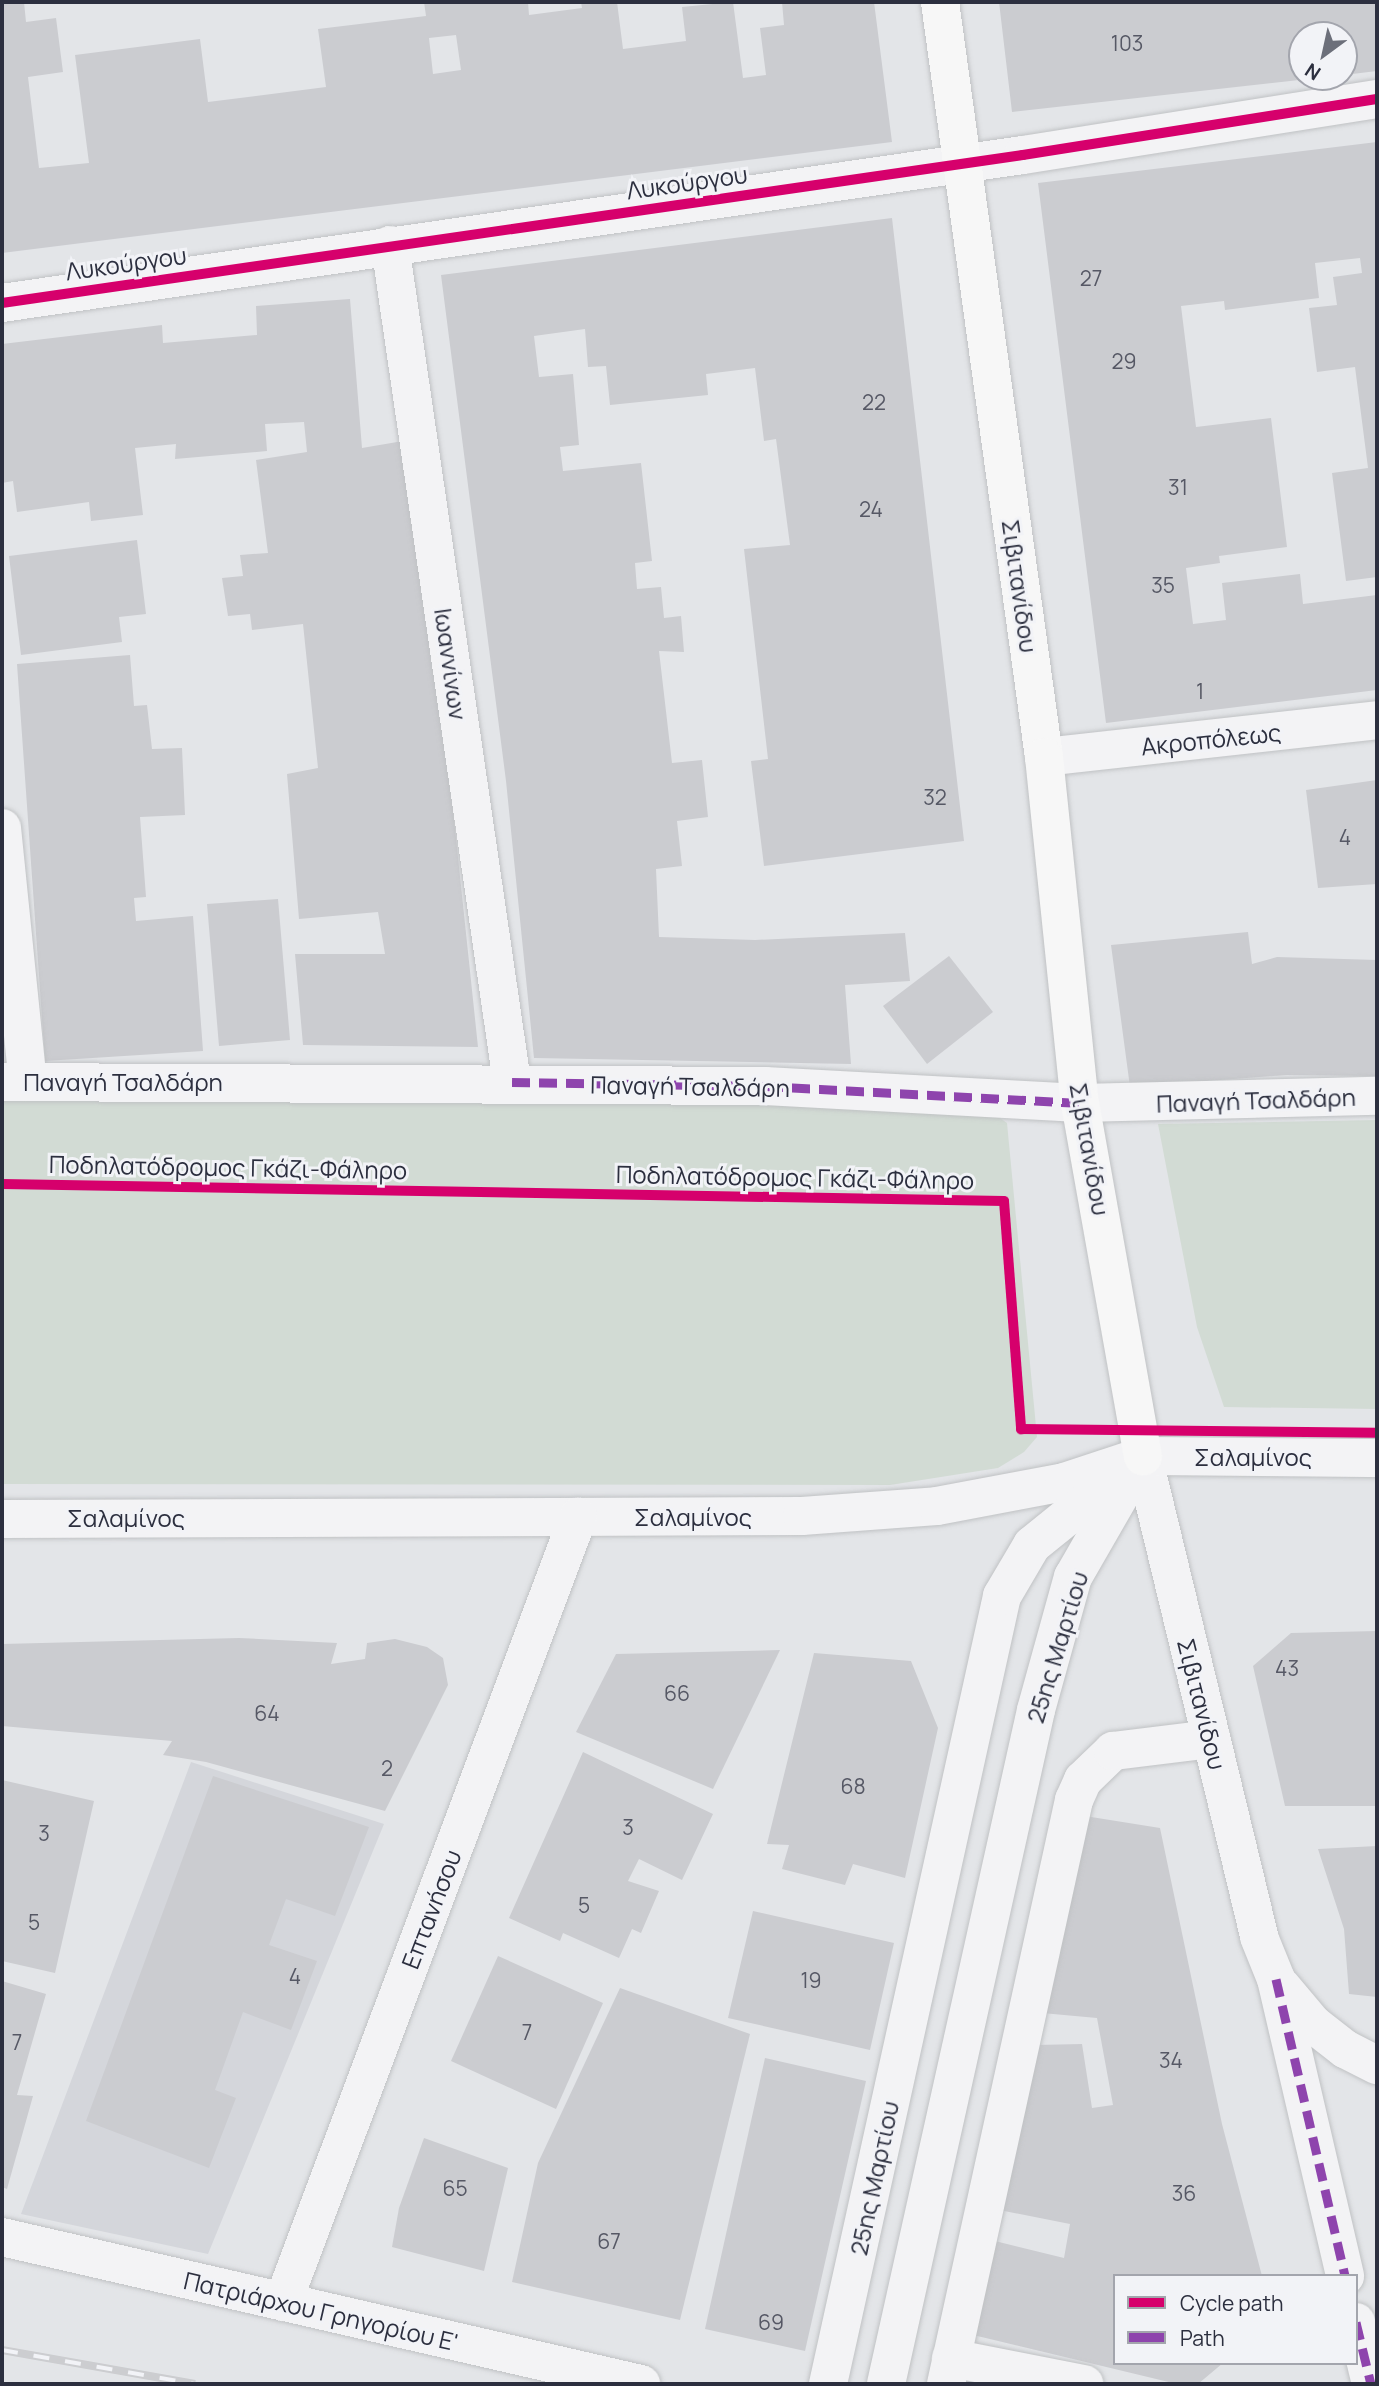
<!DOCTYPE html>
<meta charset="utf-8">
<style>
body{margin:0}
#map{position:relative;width:1379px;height:2386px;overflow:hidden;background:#e3e5e8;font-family:Manrope,sans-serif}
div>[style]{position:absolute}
.built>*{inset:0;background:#d4d6db}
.green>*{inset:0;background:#d2dbd4}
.building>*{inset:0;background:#cbccd0}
.roads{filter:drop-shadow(0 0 2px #c0c2c4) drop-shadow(0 0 2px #c0c2c4)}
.minor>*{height:38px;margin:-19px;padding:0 19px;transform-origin:19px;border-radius:19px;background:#f3f3f5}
.major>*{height:38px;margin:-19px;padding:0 19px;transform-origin:19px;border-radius:19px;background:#f7f7f7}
.rail>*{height:8px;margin-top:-4px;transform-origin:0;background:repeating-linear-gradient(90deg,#f2f3f7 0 16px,#cccdd0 0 32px);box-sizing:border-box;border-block:2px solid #cccdd0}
.quiet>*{height:9px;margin-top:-4.5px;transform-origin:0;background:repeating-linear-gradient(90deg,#8e44ad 0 18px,transparent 0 27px)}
.cycleway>*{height:10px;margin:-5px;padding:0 5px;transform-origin:5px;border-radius:5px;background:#d6006c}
span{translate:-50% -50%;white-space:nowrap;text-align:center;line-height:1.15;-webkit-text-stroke:6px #f2f3f7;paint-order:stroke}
.number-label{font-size:21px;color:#565865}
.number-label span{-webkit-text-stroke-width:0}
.street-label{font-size:24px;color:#2c2f3f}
.frame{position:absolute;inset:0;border:4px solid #2c2f3f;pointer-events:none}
.legend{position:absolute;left:1113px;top:2274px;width:245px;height:91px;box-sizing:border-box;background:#f2f3f7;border:2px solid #a3a5ad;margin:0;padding:9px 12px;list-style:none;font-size:21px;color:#2c2f3f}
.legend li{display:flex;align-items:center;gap:14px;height:35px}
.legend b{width:35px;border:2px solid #a3a5ad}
.north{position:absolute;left:1288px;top:21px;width:70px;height:70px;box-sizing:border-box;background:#f2f3f7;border:2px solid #a3a5ad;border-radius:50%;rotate:213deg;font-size:19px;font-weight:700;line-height:28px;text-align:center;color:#2c2f3f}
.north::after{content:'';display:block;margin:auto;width:24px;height:32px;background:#6c6f7a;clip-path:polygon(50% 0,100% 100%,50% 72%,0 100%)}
</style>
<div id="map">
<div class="built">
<i style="clip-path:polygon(191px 1762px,384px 1824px,208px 2254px,21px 2214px)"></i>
</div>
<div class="green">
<i style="clip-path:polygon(497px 1087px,994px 1114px,1007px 1123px,1037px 1437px,1024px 1452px,998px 1468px,890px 1485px,2px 1484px,2px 1088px)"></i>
<i style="clip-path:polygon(1377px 1120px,1377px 1409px,1224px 1407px,1197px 1327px,1158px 1124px)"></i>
</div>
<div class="building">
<i style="clip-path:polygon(evenodd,2px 2px,24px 2px,26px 22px,56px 18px,63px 72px,28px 77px,39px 168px,89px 163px,75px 55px,200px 39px,208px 102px,326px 87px,318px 29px,426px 16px,424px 2px,528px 2px,529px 15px,582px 8px,581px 2px,617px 2px,623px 49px,686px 41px,682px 7px,733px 2px,743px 78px,766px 75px,760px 28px,784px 25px,782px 2px,874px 2px,892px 142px,2px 253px,2px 2px,456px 35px,461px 70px,433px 74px,429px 38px,456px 35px)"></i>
<i style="clip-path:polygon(999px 2px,1377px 2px,1377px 71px,1344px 75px,1344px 35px,1302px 35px,1302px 77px,1308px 79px,1012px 112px)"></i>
<i style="clip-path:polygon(1377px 142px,1377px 577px,1346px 581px,1332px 473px,1368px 468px,1355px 367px,1317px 372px,1309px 308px,1337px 305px,1333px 277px,1362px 273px,1360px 258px,1315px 263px,1319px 298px,1225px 310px,1224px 301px,1181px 306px,1196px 427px,1271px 418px,1287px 547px,1219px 556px,1220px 563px,1186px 568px,1193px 624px,1226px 620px,1222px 583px,1300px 574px,1303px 604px,1377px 595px,1377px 690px,1106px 723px,1038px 183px)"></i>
<i style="clip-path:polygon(892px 218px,964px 841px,764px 866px,751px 761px,768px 759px,744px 549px,790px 545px,776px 439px,764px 441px,755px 368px,706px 374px,708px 395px,610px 405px,606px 366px,588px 367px,585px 329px,534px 336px,539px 377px,573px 374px,579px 445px,560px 447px,563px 471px,641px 463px,652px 561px,635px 563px,637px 589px,661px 587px,664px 618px,681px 616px,684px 652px,659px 651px,672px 763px,702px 760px,708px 817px,677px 821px,682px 866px,656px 869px,659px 937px,755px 940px,905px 933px,910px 981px,845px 985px,851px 1064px,534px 1058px,506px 781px,441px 275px)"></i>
<i style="clip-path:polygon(350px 299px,362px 448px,403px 441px,453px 810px,478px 1047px,303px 1045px,295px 954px,385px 954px,378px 912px,299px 919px,287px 774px,318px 768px,303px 624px,252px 630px,250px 614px,228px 616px,222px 578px,243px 576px,240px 555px,268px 553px,256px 460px,307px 452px,304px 422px,265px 424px,267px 451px,175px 459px,176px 444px,135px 448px,143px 515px,91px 521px,89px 502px,17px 512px,13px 481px,2px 483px,2px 344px,162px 325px,163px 343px,257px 335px,256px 306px)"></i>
<i style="clip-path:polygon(137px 540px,146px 614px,119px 617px,122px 642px,21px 655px,9px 556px)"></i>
<i style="clip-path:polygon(130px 655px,134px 706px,147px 705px,152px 749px,182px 748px,185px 815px,140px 817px,146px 897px,134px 898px,136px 921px,193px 916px,203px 1051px,45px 1061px,17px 664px)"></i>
<i style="clip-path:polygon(1377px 780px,1377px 884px,1318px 888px,1306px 790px)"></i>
<i style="clip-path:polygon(278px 899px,290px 1040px,219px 1046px,207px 904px)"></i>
<i style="clip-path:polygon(1248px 932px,1252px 964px,1277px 957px,1377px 960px,1377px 1076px,1286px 1075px,1130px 1087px,1111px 945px)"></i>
<i style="clip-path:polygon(949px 956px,993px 1012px,927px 1064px,883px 1006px)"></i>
<i style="clip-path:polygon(1377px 1631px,1377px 1806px,1285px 1806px,1253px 1666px,1291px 1633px)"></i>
<i style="clip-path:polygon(239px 1638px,337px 1643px,331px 1664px,365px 1659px,367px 1643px,395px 1639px,427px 1647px,443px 1658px,448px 1685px,385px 1811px,206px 1762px,163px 1755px,172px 1741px,2px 1726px,2px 1644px)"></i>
<i style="clip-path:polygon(780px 1650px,713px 1789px,576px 1732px,616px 1654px)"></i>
<i style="clip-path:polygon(814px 1653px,911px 1661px,938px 1728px,905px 1878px,853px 1864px,845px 1885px,782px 1869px,789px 1845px,767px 1844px)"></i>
<i style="clip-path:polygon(583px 1752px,713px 1814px,682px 1880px,639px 1859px,628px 1881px,659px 1891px,641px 1933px,632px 1929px,619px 1958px,563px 1933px,560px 1941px,509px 1918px)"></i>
<i style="clip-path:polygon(213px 1776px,369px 1827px,335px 1916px,286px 1899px,269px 1945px,317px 1961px,291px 2030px,243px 2012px,215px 2090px,236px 2098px,209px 2168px,86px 2121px)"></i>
<i style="clip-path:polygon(2px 1780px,94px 1801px,55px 1973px,2px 1961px)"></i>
<i style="clip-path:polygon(1085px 1816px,1160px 1828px,1222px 2124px,1262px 2276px,1115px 2276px,1115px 2363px,1223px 2363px,1198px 2384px,1177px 2384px,969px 2334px,991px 2240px,1064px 2258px,1070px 2224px,994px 2209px,1036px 2045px,1082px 2044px,1092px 2108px,1113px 2105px,1097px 2018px,1042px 2013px)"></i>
<i style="clip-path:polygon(1377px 1846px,1377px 1997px,1349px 1994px,1344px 1929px,1318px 1849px)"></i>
<i style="clip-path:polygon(753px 1911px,894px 1943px,870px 2050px,728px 2018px)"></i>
<i style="clip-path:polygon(498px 1956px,603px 2003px,556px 2109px,451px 2061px)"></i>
<i style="clip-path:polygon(2px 1981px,46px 1994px,17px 2095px,33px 2096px,7px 2189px,2px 2187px)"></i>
<i style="clip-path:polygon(620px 1988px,750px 2034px,680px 2320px,512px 2282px,538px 2163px)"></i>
<i style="clip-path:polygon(765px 2058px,866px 2081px,805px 2351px,705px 2329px)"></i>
<i style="clip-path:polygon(424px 2138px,508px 2168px,484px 2271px,392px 2247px,399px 2208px)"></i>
</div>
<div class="roads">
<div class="minor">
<i style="left:390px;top:245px;width:846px;rotate:81.71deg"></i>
<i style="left:2px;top:303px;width:1032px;rotate:-8.25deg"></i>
<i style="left:1023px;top:155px;width:358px;rotate:-9deg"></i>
<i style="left:1044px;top:757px;width:335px;rotate:-6.3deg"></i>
<i style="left:2px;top:828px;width:255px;rotate:84.2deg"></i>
<i style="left:2px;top:1082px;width:763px;rotate:0.3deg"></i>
<i style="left:765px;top:1086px;width:315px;rotate:3.1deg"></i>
<i style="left:1080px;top:1103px;width:297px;rotate:-1.4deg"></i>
<i style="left:1143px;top:1456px;width:495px;rotate:76.4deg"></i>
<i style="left:1259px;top:1937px;width:45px;rotate:68deg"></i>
<i style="left:1276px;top:1979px;width:305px;rotate:76.9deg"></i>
<i style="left:2px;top:1519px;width:800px;rotate:-0.21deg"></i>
<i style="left:802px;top:1516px;width:135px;rotate:-4.2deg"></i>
<i style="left:937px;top:1506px;width:129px;rotate:-10.7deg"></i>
<i style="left:1064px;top:1482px;width:83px;rotate:-18.2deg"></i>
<i style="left:1143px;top:1456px;width:234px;rotate:0.5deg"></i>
<i style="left:1281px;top:1986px;width:50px;rotate:49.9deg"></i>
<i style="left:1313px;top:2024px;width:41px;rotate:38deg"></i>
<i style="left:1345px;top:2049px;width:36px;rotate:27deg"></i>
<i style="left:2px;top:2237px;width:656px;rotate:12.96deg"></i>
<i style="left:283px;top:2302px;width:839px;rotate:-69.4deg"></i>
<i style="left:1356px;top:2322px;width:64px;rotate:76.4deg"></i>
<i style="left:951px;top:2358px;width:136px;rotate:11.1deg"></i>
<i style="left:828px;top:2384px;width:807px;rotate:-77.55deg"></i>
<i style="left:1002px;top:1596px;width:59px;rotate:-59.5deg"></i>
<i style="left:1032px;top:1545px;width:119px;rotate:-38.9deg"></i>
<i style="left:886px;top:2384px;width:690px;rotate:-77.45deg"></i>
<i style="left:1036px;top:1710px;width:138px;rotate:-74.5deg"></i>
<i style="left:1073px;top:1577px;width:116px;rotate:-60.1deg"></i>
<i style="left:946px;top:2384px;width:598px;rotate:-77.64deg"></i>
<i style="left:1074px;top:1800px;width:22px;rotate:-66deg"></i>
<i style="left:1083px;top:1780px;width:42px;rotate:-44deg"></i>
<i style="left:1113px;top:1751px;width:99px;rotate:-7deg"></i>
</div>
<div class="major">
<i style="left:940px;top:2px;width:762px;rotate:82.16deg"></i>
<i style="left:1044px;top:757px;width:348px;rotate:84.1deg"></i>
<i style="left:1080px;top:1103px;width:359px;rotate:79.9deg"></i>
</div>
</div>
<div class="rail">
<i style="left:2px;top:2350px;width:196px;rotate:10deg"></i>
</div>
<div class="quiet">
<i style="left:512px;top:1082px;width:253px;rotate:0.9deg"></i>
<i style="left:765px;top:1086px;width:315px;rotate:3.1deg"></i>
<i style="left:1276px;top:1979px;width:305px;rotate:76.9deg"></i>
<i style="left:1356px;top:2322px;width:64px;rotate:76.4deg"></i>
</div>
<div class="cycleway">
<i style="left:2px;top:303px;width:1032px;rotate:-8.25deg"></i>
<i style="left:1023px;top:155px;width:358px;rotate:-9deg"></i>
<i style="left:2px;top:1184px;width:1002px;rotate:0.97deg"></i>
<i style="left:1004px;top:1201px;width:229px;rotate:85.7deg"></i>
<i style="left:1021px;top:1429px;width:356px;rotate:0.6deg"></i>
</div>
<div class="number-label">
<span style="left:1127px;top:43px">103</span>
<span style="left:1091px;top:278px">27</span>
<span style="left:1124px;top:361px">29</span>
<span style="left:874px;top:402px">22</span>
<span style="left:1178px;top:487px">31</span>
<span style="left:871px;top:509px">24</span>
<span style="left:1163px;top:585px">35</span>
<span style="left:1200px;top:691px">1</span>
<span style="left:935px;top:797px">32</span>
<span style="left:1345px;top:837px">4</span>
<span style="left:1287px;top:1668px">43</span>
<span style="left:677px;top:1693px">66</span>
<span style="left:267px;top:1713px">64</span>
<span style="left:387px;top:1768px">2</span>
<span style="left:853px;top:1786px">68</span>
<span style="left:628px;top:1827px">3</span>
<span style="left:44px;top:1833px">3</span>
<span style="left:584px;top:1905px">5</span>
<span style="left:34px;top:1922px">5</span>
<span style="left:295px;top:1976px">4</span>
<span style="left:811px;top:1980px">19</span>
<span style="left:527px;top:2032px">7</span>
<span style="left:17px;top:2042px">7</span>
<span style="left:1171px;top:2060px">34</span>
<span style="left:455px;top:2188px">65</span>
<span style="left:1184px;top:2193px">36</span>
<span style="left:609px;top:2241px">67</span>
<span style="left:771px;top:2322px">69</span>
</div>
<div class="street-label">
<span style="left:687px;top:182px;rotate:-8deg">Λυκούργου</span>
<span style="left:126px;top:263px;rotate:-8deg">Λυκούργου</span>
<span style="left:1020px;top:586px;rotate:82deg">Σιβιτανίδου</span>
<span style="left:451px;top:664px;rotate:82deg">Ιωαννίνων</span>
<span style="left:1211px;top:739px;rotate:-6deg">Ακροπόλεως</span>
<span style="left:123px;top:1082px">Παναγή Τσαλδάρη</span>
<span style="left:690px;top:1086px;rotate:1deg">Παναγή Τσαλδάρη</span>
<span style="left:1256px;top:1100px;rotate:-2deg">Παναγή Τσαλδάρη</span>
<span style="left:1090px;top:1149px;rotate:80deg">Σιβιτανίδου</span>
<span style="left:228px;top:1167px;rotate:1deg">Ποδηλατόδρομος Γκάζι-Φάληρο</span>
<span style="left:795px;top:1177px;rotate:1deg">Ποδηλατόδρομος Γκάζι-Φάληρο</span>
<span style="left:1253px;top:1457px">Σαλαμίνος</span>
<span style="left:693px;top:1517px">Σαλαμίνος</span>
<span style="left:126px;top:1518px">Σαλαμίνος</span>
<span style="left:1057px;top:1647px;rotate:-73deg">25ης Μαρτίου</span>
<span style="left:1202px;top:1704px;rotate:76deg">Σιβιτανίδου</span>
<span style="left:431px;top:1909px;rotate:-69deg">Επτανήσου</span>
<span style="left:874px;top:2178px;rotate:-78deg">25ης Μαρτίου</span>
<span style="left:321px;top:2311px;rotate:13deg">Πατριάρχου Γρηγορίου Ε'</span>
</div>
<div class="frame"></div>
<ul class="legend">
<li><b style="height:9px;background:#d6006c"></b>Cycle path</li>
<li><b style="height:9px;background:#8e44ad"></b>Path</li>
</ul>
<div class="north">N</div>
</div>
